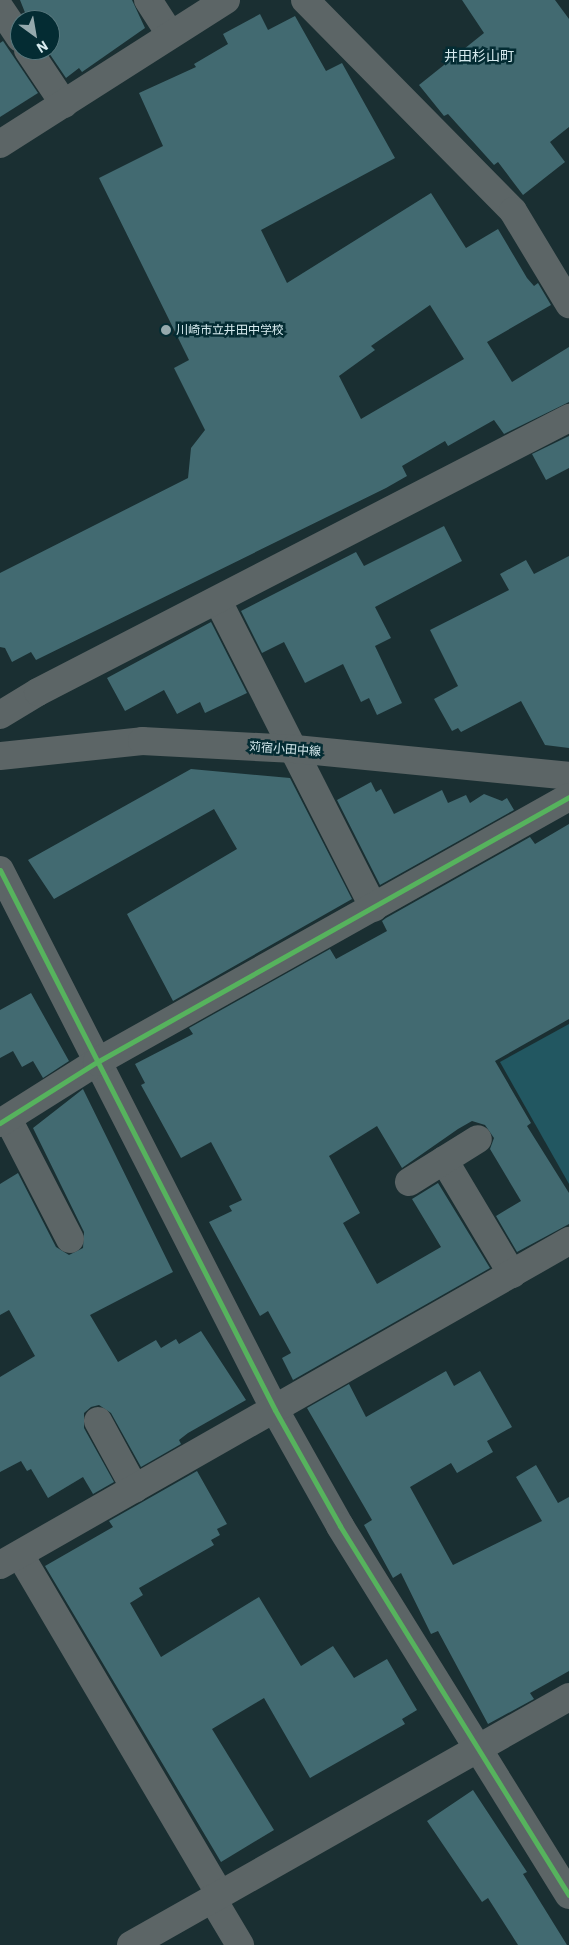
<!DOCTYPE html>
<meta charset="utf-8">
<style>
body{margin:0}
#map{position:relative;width:569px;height:1945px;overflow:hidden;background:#1a2f32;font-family:"IBM Plex Sans","Noto Sans JP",sans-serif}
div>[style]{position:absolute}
.green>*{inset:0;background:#225761}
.building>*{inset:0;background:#426a71}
.minor>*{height:28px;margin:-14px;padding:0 14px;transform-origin:14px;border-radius:14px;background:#5c6566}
.cycleway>*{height:5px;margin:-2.5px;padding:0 2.5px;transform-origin:2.5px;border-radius:2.5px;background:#56b35d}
.dots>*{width:14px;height:14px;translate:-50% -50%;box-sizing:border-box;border:2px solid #042c33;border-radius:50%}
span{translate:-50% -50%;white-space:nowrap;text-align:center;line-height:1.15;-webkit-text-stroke:5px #042c33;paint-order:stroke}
.poi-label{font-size:12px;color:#d7ebef}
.left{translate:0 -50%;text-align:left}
.street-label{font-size:12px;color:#d7ebef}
.neighbourhood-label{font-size:14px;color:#d7ebef}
.north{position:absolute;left:10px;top:10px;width:50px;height:50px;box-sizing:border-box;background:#042c33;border:1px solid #58787e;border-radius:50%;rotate:148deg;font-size:14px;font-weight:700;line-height:20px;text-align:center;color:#d7ebef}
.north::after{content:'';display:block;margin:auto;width:18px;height:22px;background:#95a9ad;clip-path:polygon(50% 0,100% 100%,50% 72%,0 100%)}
</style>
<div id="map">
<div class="green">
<i style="clip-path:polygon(569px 1024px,569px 1184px,500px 1062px)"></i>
</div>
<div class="building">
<i style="clip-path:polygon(20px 0,132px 0,145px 28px,82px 72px,79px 68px,66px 78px,47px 50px,50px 50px,50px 20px,28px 20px)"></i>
<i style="clip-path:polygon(462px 0,555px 0,569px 19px,569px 127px,550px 142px,565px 162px,523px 195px,498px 162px,494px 165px,448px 114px,444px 116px,419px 85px,484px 33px)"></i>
<i style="clip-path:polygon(evenodd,260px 14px,268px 30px,295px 16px,326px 71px,342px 63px,395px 158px,261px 230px,287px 283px,431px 193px,466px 248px,498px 229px,527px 278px,534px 286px,538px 283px,551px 305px,487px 342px,512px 382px,569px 347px,569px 402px,504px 434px,494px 420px,448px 446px,445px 441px,402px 466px,407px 476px,386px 488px,36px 660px,31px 652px,12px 662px,5px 648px,0 647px,0 573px,188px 478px,191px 448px,205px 430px,174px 368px,189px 360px,99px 178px,163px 146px,139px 93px,196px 67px,194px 64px,228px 44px,223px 34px,260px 14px,430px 305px,464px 359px,361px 419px,339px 376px,375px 350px,371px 346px,430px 305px)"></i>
<i style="clip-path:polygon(3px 41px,38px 93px,0 117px,0 43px)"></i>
<i style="clip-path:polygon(569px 436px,569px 468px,546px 480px,532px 454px)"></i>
<i style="clip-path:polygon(444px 526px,462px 561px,375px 607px,391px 638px,375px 646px,402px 703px,377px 715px,369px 698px,361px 702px,343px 664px,305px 683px,284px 642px,262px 653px,241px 611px,356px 552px,364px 566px)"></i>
<i style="clip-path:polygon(569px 556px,569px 748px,545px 745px,521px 701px,461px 732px,458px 728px,452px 731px,434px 699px,458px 686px,430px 630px,509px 590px,500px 574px,526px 560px,534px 574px)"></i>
<i style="clip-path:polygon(211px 622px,247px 693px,205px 713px,200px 702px,177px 714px,164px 690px,125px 711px,107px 678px)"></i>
<i style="clip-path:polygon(191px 769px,290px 778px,352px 899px,173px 1001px,127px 914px,237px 849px,214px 809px,54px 899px,28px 860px)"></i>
<i style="clip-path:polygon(371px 782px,376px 792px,381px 789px,394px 814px,442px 790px,448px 803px,466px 795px,470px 803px,484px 794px,502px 801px,507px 798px,514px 810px,380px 885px,337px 800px)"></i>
<i style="clip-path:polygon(569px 824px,569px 1019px,495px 1061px,531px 1123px,527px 1126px,569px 1193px,569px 1224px,517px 1252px,496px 1216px,521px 1201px,490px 1149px,494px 1138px,485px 1125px,472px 1121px,458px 1129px,402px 1168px,377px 1126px,329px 1156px,360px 1213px,343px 1223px,377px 1284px,441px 1247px,412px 1199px,438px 1183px,490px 1268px,293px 1380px,282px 1358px,291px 1353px,268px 1311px,260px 1316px,209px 1222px,232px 1211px,229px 1206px,242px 1200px,211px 1142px,181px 1158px,141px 1085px,145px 1083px,135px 1064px,193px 1034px,189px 1028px,330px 949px,336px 959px,387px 931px,382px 921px,386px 918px,530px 837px,535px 844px)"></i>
<i style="clip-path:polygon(31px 993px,69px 1061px,43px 1078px,33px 1061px,22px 1067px,13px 1051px,0 1058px,0 1010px)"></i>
<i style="clip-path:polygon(83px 1089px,173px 1272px,90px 1315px,118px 1362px,156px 1340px,161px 1348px,176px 1339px,179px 1344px,201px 1331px,246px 1400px,188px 1433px,179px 1440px,181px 1444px,141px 1467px,111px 1413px,99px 1405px,91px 1407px,84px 1413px,84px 1428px,114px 1482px,93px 1494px,83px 1477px,48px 1498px,31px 1469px,27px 1471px,21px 1461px,0 1472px,0 1377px,35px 1356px,9px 1310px,0 1315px,0 1184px,18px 1173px,56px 1247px,69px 1255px,83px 1248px,84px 1232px,33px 1128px)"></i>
<i style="clip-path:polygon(446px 1371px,454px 1386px,480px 1371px,512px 1427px,487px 1441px,493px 1452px,457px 1473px,451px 1463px,410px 1487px,453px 1565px,542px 1521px,516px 1477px,536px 1465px,558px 1503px,569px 1497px,569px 1671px,530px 1693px,534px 1699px,488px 1724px,438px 1631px,431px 1634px,401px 1573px,393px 1578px,364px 1525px,372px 1520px,307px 1408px,349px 1384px,366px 1417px)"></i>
<i style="clip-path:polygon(197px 1471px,227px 1524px,217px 1529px,220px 1535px,211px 1540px,214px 1545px,139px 1588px,143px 1595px,130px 1603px,161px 1657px,259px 1597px,301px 1666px,333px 1646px,354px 1678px,387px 1659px,417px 1710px,402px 1719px,405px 1724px,310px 1778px,264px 1698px,212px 1729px,274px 1830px,221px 1862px,45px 1566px,113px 1527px,109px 1521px)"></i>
<i style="clip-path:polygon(473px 1790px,527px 1872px,523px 1874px,567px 1945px,518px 1945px,488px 1898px,482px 1902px,427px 1821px)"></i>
</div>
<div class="minor">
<i style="left:148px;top:0;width:40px;rotate:57.1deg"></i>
<i style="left:305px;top:0;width:296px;rotate:45.4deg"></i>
<i style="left:513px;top:211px;width:109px;rotate:58.9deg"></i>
<i style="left:0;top:8px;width:36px;rotate:56deg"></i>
<i style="left:28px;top:50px;width:65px;rotate:56.3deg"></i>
<i style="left:0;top:144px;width:268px;rotate:-32.5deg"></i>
<i style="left:218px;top:601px;width:344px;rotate:63.1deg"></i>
<i style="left:0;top:715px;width:44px;rotate:-31.2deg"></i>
<i style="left:38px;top:692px;width:598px;rotate:-27.29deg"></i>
<i style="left:0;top:756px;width:143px;rotate:-6deg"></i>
<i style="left:142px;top:741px;width:153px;rotate:3deg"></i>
<i style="left:295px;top:749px;width:275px;rotate:5.6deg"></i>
<i style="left:0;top:870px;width:606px;rotate:63.01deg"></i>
<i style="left:275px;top:1410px;width:133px;rotate:60.7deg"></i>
<i style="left:340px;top:1526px;width:434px;rotate:58.2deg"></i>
<i style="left:8px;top:1119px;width:135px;rotate:62.7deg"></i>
<i style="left:0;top:1123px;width:115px;rotate:-32.2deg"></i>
<i style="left:97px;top:1062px;width:541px;rotate:-29.31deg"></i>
<i style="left:444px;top:1160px;width:133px;rotate:59.2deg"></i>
<i style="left:409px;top:1182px;width:81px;rotate:-31.9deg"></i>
<i style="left:98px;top:1421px;width:77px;rotate:61.4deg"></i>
<i style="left:20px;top:1555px;width:394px;rotate:59.5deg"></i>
<i style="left:0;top:1565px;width:655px;rotate:-29.66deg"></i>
<i style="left:212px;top:1898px;width:55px;rotate:59.2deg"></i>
<i style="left:131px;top:1945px;width:503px;rotate:-29.52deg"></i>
</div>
<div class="cycleway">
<i style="left:0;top:870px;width:606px;rotate:63.01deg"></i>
<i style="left:275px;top:1410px;width:133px;rotate:60.7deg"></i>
<i style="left:340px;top:1526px;width:434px;rotate:58.2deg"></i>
<i style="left:0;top:1123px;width:115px;rotate:-32.2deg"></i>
<i style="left:97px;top:1062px;width:541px;rotate:-29.31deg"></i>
</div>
<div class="dots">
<i style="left:166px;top:330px;background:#95a9ad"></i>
</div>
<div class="poi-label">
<span class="left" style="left:176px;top:330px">川崎市立井田中学校</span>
</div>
<div class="street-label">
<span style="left:285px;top:749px;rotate:4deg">苅宿小田中線</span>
</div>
<div class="neighbourhood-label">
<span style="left:479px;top:56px">井田杉山町</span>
</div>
<div class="north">N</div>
</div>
